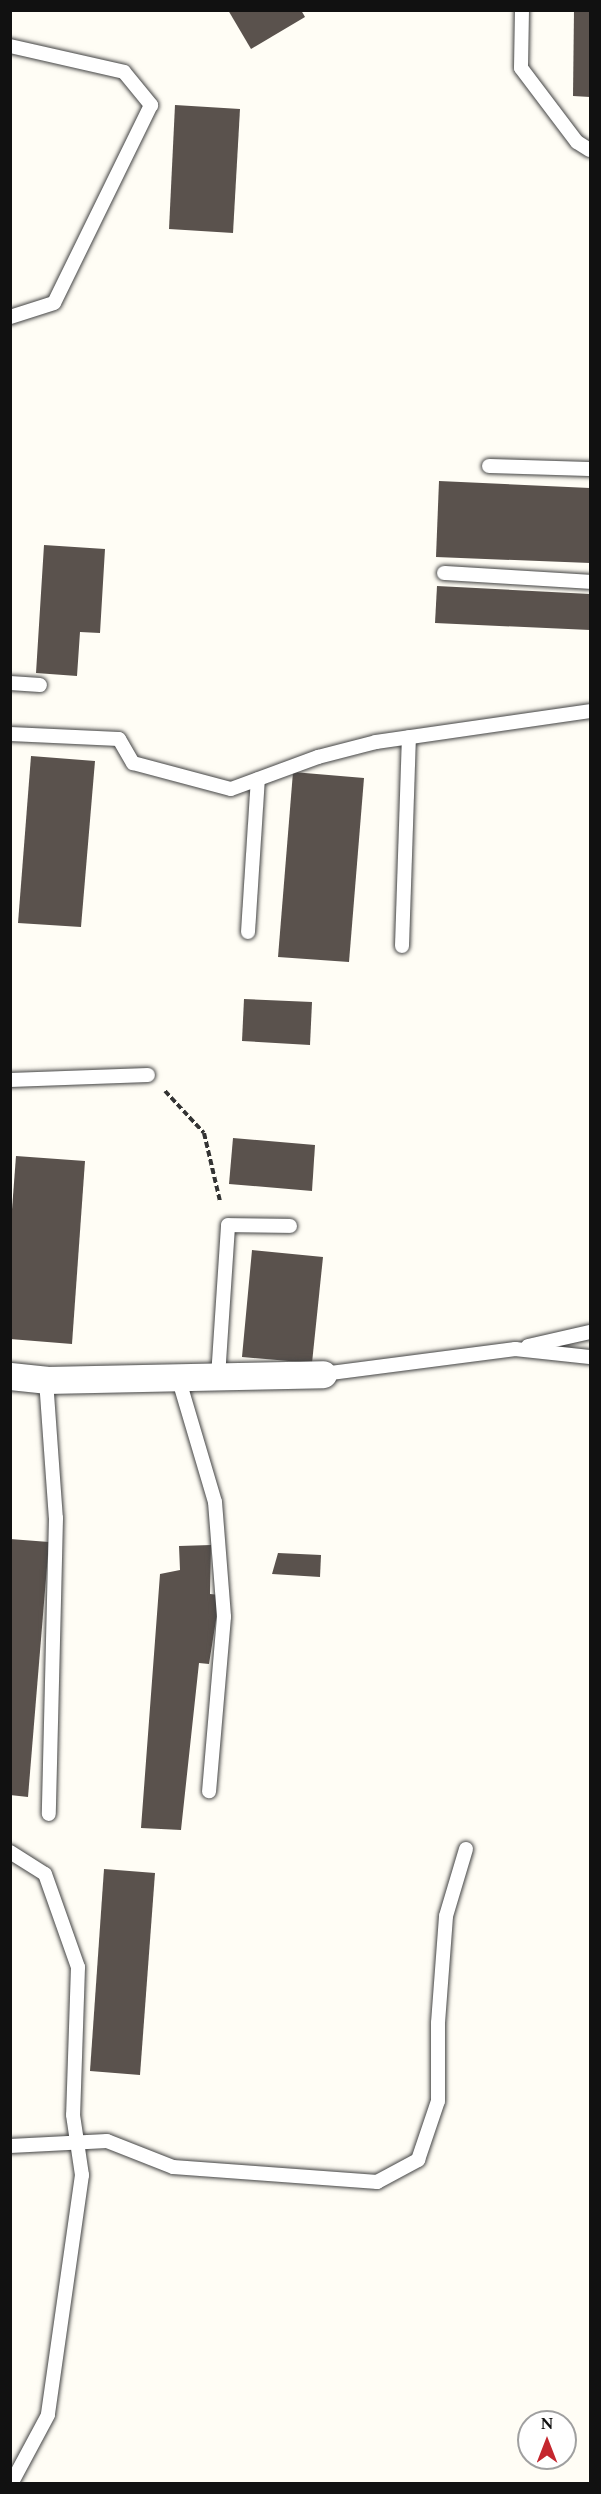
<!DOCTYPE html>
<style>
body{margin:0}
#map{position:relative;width:601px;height:2494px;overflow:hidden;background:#fffdf5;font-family:Spectral,serif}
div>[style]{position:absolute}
.building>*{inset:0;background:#5a524d}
.path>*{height:4px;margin-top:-2px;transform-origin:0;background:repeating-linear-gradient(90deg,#333 0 6px,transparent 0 9px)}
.roads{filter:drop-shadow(0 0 2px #444) drop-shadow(0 0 2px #444)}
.service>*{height:14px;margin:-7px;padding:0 7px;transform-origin:7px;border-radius:7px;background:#fff}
.minor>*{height:27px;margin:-13.5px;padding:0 13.5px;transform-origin:13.5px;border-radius:13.5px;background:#fff}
span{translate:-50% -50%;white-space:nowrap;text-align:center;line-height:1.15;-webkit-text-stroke:6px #fff;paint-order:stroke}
.frame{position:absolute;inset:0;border:12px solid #111;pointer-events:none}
.north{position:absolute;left:517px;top:2410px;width:60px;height:60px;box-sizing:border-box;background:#fff;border:2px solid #a0a0a0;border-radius:50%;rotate:0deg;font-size:16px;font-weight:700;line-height:24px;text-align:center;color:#111}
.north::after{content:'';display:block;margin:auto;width:21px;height:27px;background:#c4262e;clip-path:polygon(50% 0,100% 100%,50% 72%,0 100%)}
</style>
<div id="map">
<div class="building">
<i style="clip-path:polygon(228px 10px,301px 10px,305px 17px,251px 49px)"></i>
<i style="clip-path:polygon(574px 10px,590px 10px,590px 97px,573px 96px)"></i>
<i style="clip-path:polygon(175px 105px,240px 109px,233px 233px,169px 229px)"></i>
<i style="clip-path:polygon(439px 481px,590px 488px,590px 563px,436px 557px)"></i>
<i style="clip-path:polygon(44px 545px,105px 549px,100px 633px,80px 632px,77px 676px,36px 673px)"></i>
<i style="clip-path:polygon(437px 586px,590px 594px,590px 630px,435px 623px)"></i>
<i style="clip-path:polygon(31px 756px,95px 761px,81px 927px,18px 923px)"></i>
<i style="clip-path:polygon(293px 772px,364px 778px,349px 962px,278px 957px)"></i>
<i style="clip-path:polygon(244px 999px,312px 1002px,310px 1045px,242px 1041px)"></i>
<i style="clip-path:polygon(233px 1138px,315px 1145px,312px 1191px,229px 1184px)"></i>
<i style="clip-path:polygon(16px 1156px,85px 1161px,72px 1344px,10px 1339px,10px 1236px)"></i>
<i style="clip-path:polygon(252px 1250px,323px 1257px,312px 1363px,242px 1357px)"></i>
<i style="clip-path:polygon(10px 1539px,49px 1542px,28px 1797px,10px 1795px)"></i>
<i style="clip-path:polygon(211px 1545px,210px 1594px,220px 1595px,209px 1664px,199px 1663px,181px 1830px,141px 1828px,160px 1574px,180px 1570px,179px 1546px)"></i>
<i style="clip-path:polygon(278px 1553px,321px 1555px,320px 1577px,272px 1574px)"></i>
<i style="clip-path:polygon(104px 1869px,155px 1873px,140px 2075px,90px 2071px)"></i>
</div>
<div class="path">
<i style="left:165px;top:1091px;width:57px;rotate:47.1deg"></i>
<i style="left:204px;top:1133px;width:70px;rotate:76.8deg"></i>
</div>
<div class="roads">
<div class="service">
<i style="left:522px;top:10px;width:58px;rotate:91deg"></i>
<i style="left:521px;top:68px;width:93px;rotate:52.9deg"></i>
<i style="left:577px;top:142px;width:15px;rotate:32deg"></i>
<i style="left:10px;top:46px;width:117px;rotate:12.8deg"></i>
<i style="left:124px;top:72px;width:43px;rotate:50.7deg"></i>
<i style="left:151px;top:105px;width:220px;rotate:116.1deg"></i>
<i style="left:54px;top:303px;width:46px;rotate:162.3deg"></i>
<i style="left:489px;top:466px;width:101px;rotate:1.7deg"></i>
<i style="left:444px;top:573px;width:146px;rotate:3.5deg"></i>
<i style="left:10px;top:683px;width:30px;rotate:4deg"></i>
<i style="left:10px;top:734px;width:109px;rotate:2.6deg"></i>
<i style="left:119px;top:739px;width:28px;rotate:60deg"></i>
<i style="left:133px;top:763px;width:101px;rotate:14.9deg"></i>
<i style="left:231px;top:789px;width:93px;rotate:-20.2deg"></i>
<i style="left:318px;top:757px;width:60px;rotate:-14.5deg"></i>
<i style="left:376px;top:742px;width:216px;rotate:-8.2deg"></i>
<i style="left:248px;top:932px;width:153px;rotate:-86.3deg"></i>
<i style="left:402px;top:946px;width:209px;rotate:-88.1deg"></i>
<i style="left:10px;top:1080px;width:138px;rotate:-2.1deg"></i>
<i style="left:528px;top:1346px;width:64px;rotate:-12.7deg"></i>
<i style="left:323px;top:1374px;width:194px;rotate:-7.4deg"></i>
<i style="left:515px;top:1349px;width:75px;rotate:6.1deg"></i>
<i style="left:178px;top:1377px;width:130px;rotate:73.5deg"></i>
<i style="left:215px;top:1502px;width:115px;rotate:85.5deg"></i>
<i style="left:224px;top:1617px;width:175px;rotate:94.9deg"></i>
<i style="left:218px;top:1377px;width:152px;rotate:-86.2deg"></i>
<i style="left:228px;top:1225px;width:62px;rotate:0.9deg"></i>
<i style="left:46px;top:1380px;width:138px;rotate:85.9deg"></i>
<i style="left:56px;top:1518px;width:296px;rotate:91.4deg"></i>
<i style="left:10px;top:1852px;width:41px;rotate:32.2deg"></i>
<i style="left:45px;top:1874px;width:99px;rotate:70.5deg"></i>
<i style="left:78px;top:1967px;width:148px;rotate:91.9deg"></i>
<i style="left:73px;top:2115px;width:61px;rotate:81.5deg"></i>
<i style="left:82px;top:2175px;width:242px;rotate:98.1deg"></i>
<i style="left:48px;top:2415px;width:78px;rotate:118.2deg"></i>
<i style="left:10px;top:2146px;width:97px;rotate:-3deg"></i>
<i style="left:107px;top:2141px;width:71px;rotate:21.5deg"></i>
<i style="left:173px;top:2167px;width:205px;rotate:4.2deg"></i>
<i style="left:377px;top:2182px;width:47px;rotate:-28.2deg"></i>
<i style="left:418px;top:2160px;width:62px;rotate:-71.3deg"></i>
<i style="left:438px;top:2101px;width:78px;rotate:-90deg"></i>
<i style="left:438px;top:2023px;width:107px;rotate:-85.7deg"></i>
<i style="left:446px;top:1916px;width:70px;rotate:-73.4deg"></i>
</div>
<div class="minor">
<i style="left:10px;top:1376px;width:36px;rotate:6deg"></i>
<i style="left:46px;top:1380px;width:277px;rotate:-1.2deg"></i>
</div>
</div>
<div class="frame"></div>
<div class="north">N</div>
</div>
